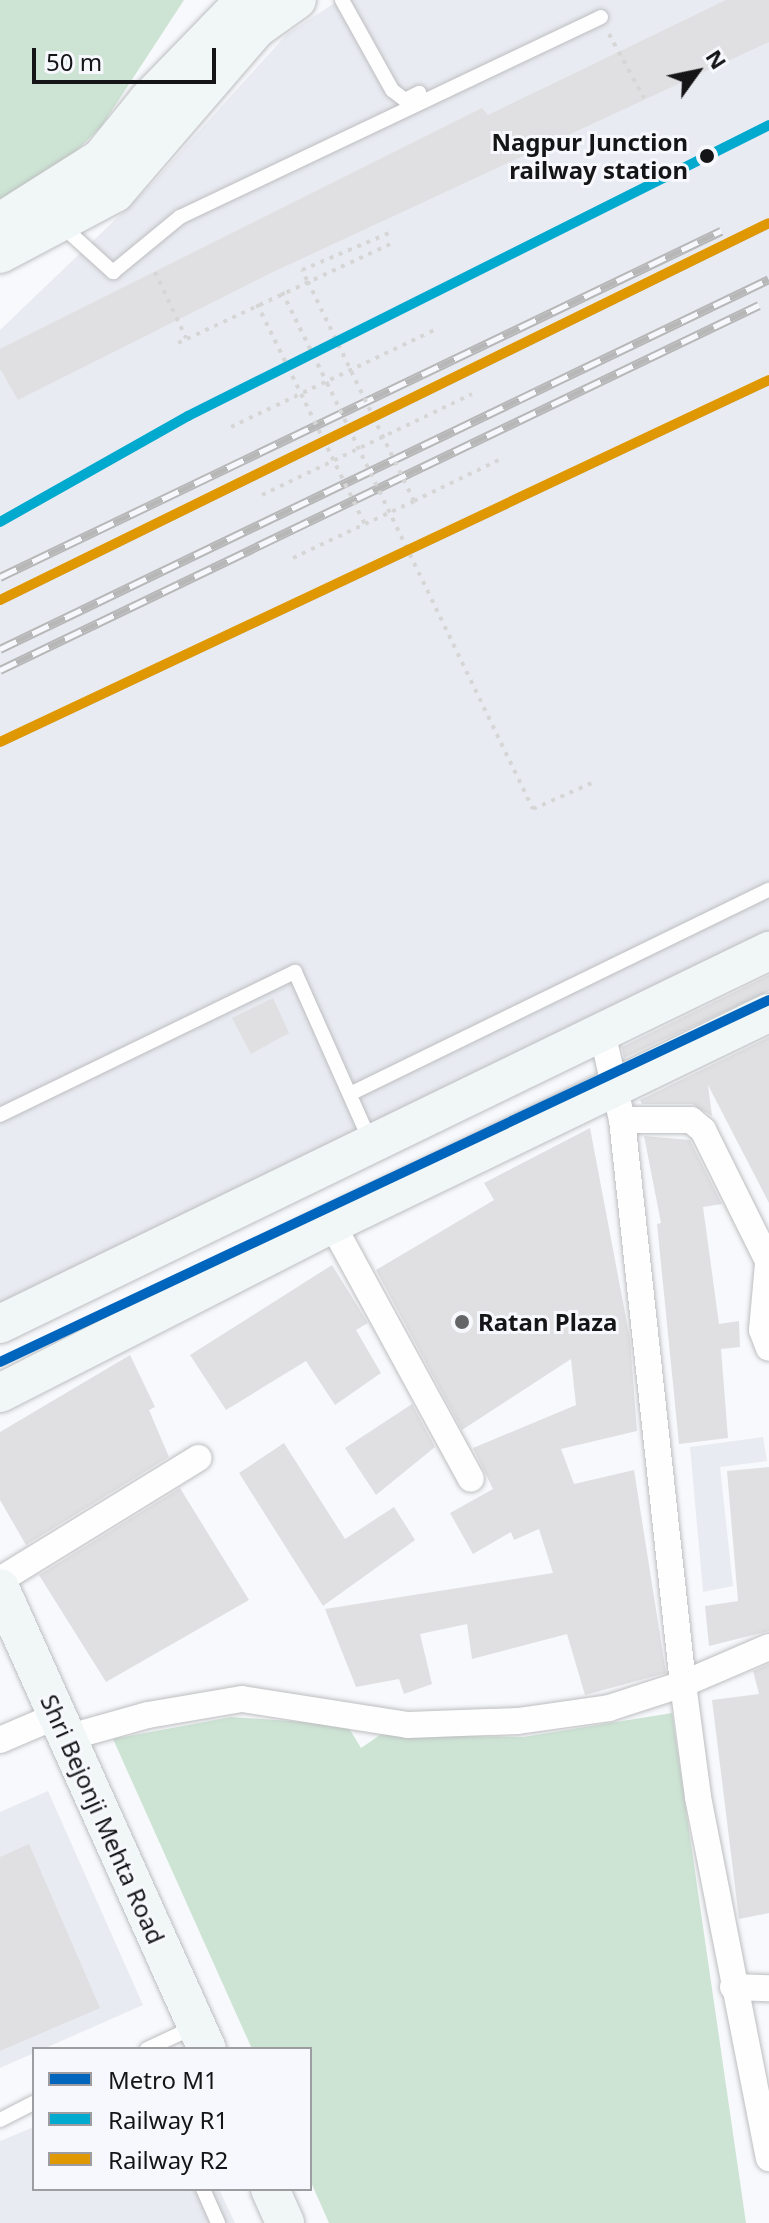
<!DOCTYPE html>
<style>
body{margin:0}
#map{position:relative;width:769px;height:2223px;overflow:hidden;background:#f8f9fc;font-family:"Noto Sans",sans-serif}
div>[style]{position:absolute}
.built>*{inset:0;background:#e9ebf2}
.green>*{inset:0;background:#cde4d4}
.building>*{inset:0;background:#e0e0e2}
.path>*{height:4px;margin-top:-2px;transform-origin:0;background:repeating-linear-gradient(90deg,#d6d6d7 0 4px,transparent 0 10px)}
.roads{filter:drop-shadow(0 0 2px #bdbec0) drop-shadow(0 0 2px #bdbec0)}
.lane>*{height:14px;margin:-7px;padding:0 7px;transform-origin:7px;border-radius:7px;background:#fefeff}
.street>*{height:26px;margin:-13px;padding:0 13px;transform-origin:13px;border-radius:13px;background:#fefeff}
.secondary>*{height:38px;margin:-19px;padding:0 19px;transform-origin:19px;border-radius:19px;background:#f1f6f6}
.rail>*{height:9px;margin-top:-4.5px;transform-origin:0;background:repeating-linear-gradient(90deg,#f7f8fd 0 18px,#b7b7b8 0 36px);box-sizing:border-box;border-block:2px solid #b7b7b8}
.path-bridge>*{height:4px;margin-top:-2px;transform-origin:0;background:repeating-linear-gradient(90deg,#d6d6d7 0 4px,transparent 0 10px)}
.rail-1>*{height:10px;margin:-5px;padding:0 5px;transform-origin:5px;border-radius:5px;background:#00a9ce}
.rail-2>*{height:10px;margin:-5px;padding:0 5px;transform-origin:5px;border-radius:5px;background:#e09802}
.metro-1>*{height:10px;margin:-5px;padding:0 5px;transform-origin:5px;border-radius:5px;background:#0065bd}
.dots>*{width:22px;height:22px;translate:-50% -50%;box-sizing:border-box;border:4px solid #f7f8fd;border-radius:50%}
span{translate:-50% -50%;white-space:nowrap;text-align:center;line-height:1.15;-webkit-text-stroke:6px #f7f8fd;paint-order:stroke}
.stop-label{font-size:24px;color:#151517;font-weight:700}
.right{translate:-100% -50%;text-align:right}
.poi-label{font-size:24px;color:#151517;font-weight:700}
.left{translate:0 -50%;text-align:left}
.street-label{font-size:24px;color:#151517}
.legend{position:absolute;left:32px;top:2047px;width:280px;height:144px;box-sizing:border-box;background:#f7f8fd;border:2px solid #9d9da1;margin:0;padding:10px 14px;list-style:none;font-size:24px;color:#151517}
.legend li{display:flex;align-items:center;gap:16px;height:40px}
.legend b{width:40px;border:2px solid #9d9da1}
.north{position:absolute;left:657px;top:32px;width:80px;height:80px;-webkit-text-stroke:6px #f7f8fd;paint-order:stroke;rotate:57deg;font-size:22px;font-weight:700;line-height:32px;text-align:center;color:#151517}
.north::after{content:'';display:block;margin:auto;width:28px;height:36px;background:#151517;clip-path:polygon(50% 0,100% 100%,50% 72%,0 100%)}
.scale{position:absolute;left:32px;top:48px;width:184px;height:36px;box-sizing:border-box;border:4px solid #151517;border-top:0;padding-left:10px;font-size:24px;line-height:28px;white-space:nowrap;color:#151517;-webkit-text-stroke:6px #f7f8fd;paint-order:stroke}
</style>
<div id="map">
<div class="built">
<i style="clip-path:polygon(339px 0,769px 0,769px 952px,0 1313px,0 330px,145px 191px,287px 34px)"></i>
<i style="clip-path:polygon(763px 1437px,767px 1461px,720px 1467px,733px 1586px,703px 1592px,690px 1447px)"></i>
<i style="clip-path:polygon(48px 1791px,143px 2005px,0 2068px,0 1812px)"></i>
<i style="clip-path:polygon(34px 2127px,34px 2189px,219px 2189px,235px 2223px,0 2223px,0 2141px)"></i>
</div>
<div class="green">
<i style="clip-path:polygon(0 0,184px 0,101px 127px,43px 183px,0 202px)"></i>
<i style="clip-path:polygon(672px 1713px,746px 2223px,329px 2223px,310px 2180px,310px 2049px,252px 2049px,113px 1739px,231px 1717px,347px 1725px,361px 1748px,380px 1735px,523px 1737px)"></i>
</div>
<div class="building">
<i style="clip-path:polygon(726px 0,769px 0,769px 42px,273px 272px,18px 400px,0 369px,0 349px,482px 108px,488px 115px)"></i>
<i style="clip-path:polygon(769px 975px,769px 991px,624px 1058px,622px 1047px)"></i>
<i style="clip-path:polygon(273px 998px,289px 1033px,251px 1054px,232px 1018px)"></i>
<i style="clip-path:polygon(769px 1037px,769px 1203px,708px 1085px,712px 1116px,692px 1104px,642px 1104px,640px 1100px)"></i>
<i style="clip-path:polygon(590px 1128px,630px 1339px,637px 1431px,561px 1449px,574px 1484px,634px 1470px,666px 1673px,585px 1695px,567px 1634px,472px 1659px,467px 1624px,420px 1634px,432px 1684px,404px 1694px,399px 1679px,356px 1687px,325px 1609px,553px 1573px,539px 1529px,514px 1540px,511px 1532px,473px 1554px,450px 1513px,493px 1489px,473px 1448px,576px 1405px,571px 1359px,462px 1430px,376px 1270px,494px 1200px,484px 1183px)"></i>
<i style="clip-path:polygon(644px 1136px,690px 1140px,722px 1204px,703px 1207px,719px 1324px,739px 1321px,740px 1347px,721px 1349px,728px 1438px,679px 1444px,657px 1224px,661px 1223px)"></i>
<i style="clip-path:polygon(332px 1265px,368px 1323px,356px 1330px,381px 1373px,335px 1405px,306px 1361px,226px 1410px,190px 1355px)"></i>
<i style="clip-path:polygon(130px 1355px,155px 1407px,149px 1410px,169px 1457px,26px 1545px,0 1500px,0 1432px)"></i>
<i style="clip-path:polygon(412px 1404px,435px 1447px,376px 1495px,345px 1448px)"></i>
<i style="clip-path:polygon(284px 1443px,345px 1539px,394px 1507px,415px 1540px,323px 1606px,239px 1473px)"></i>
<i style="clip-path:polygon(769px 1467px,769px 1631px,709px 1646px,705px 1606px,738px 1601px,727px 1471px)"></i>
<i style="clip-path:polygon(180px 1488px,249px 1600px,106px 1682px,39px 1575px)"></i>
<i style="clip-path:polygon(769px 1664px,769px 1913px,739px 1919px,712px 1700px,759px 1694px,753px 1671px)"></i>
<i style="clip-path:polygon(29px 1844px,100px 2008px,0 2051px,0 1857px)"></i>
</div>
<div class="path">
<i style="left:609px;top:34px;width:73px;rotate:61.3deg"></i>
<i style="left:155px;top:272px;width:73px;rotate:64.8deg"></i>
<i style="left:307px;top:280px;width:11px;rotate:-117deg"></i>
<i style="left:302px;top:270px;width:95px;rotate:-23deg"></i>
<i style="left:282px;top:292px;width:102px;rotate:63.7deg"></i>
<i style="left:178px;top:343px;width:239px;rotate:-25deg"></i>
<i style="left:231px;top:427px;width:230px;rotate:-25.5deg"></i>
<i style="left:262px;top:495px;width:233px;rotate:-25.7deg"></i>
<i style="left:414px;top:501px;width:97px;rotate:-25.8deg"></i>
<i style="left:293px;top:558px;width:80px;rotate:-25.3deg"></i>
<i style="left:533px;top:809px;width:64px;rotate:-23.8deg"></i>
</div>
<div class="roads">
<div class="lane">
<i style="left:342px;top:0;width:103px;rotate:60.9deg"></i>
<i style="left:392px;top:90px;width:16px;rotate:38deg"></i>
<i style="left:405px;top:100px;width:16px;rotate:-27deg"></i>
<i style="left:60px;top:224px;width:72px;rotate:42.2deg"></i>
<i style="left:113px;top:272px;width:87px;rotate:-39.4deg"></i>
<i style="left:180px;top:217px;width:466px;rotate:-25.4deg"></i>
<i style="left:352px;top:1093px;width:464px;rotate:-26deg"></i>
<i style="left:0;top:1115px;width:328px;rotate:-25.9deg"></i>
<i style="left:295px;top:972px;width:187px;rotate:66deg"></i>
<i style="left:147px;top:2049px;width:52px;rotate:-25.1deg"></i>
<i style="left:0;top:2120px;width:38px;rotate:-27deg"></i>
<i style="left:203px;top:2189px;width:37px;rotate:66deg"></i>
</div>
<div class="street">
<i style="left:622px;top:1120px;width:69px"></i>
<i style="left:691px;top:1120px;width:16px;rotate:40deg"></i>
<i style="left:703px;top:1130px;width:148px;rotate:63.6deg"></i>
<i style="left:332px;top:1224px;width:290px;rotate:61.4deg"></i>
<i style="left:768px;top:1264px;width:66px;rotate:95.2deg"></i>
<i style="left:762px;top:1330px;width:19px;rotate:69deg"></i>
<i style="left:0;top:1580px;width:233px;rotate:-31.6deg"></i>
<i style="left:769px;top:1647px;width:94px;rotate:156.7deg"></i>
<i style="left:683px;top:1684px;width:114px;rotate:82.4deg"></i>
<i style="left:698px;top:1797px;width:368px;rotate:78.9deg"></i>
<i style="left:66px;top:1738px;width:85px;rotate:-15.7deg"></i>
<i style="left:148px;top:1715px;width:95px;rotate:-9.7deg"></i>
<i style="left:242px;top:1699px;width:168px;rotate:8.9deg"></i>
<i style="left:408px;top:1725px;width:110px;rotate:-2.1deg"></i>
<i style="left:518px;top:1721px;width:92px;rotate:-8.1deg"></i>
<i style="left:609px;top:1708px;width:78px;rotate:-18deg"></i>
<i style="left:683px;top:1684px;width:567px;rotate:-96.17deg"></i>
<i style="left:622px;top:1120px;width:90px;rotate:-102.8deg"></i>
<i style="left:0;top:1740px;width:61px;rotate:-23.2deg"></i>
<i style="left:733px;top:1987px;width:36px;rotate:2deg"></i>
</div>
<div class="secondary">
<i style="left:0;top:222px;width:120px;rotate:-32.4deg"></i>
<i style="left:101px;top:158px;width:75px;rotate:-51deg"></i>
<i style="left:148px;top:100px;width:139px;rotate:-45.9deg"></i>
<i style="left:0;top:254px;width:130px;rotate:-27.9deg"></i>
<i style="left:115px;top:193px;width:216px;rotate:-49.3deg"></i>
<i style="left:256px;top:29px;width:50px;rotate:-35.3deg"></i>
<i style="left:0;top:1324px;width:855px;rotate:-25.88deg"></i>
<i style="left:0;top:1393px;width:373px;rotate:-27deg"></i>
<i style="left:332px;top:1224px;width:485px;rotate:-25.8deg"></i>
<i style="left:0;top:1588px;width:505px;rotate:65.82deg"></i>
<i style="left:270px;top:2189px;width:37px;rotate:66deg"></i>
</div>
</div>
<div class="rail">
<i style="left:0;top:577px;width:800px;rotate:-25.64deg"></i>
<i style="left:0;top:600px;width:856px;rotate:-26.12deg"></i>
<i style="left:0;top:649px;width:853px;rotate:-25.69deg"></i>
<i style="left:0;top:670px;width:842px;rotate:-25.68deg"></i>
<i style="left:0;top:742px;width:850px;rotate:-25.21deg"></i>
</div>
<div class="path-bridge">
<i style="left:257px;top:304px;width:245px;rotate:63.9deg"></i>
<i style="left:365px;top:524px;width:54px;rotate:-25.1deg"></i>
<i style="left:414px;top:501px;width:246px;rotate:-115.8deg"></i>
<i style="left:327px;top:383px;width:473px;rotate:64.2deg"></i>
</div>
<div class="rail-1">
<i style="left:0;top:522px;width:216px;rotate:-29.4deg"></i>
<i style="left:188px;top:416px;width:650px;rotate:-26.6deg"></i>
</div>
<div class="rail-2">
<i style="left:0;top:600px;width:856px;rotate:-26.12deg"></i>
<i style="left:0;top:742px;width:850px;rotate:-25.21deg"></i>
</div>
<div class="metro-1">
<i style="left:0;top:1362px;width:850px;rotate:-25.21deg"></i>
</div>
<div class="dots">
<i style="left:707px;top:156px;background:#151517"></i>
<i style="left:462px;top:1322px;background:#646567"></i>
</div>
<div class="stop-label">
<span class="right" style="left:688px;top:156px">Nagpur Junction<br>railway station</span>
</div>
<div class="poi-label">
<span class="left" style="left:478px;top:1322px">Ratan Plaza</span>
</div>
<div class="street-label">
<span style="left:103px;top:1819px;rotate:66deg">Shri Bejonji Mehta Road</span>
</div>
<ul class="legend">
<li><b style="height:10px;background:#0065bd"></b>Metro M1</li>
<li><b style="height:10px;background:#00a9ce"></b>Railway R1</li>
<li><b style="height:10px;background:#e09802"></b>Railway R2</li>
</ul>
<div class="north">N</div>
<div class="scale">50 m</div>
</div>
